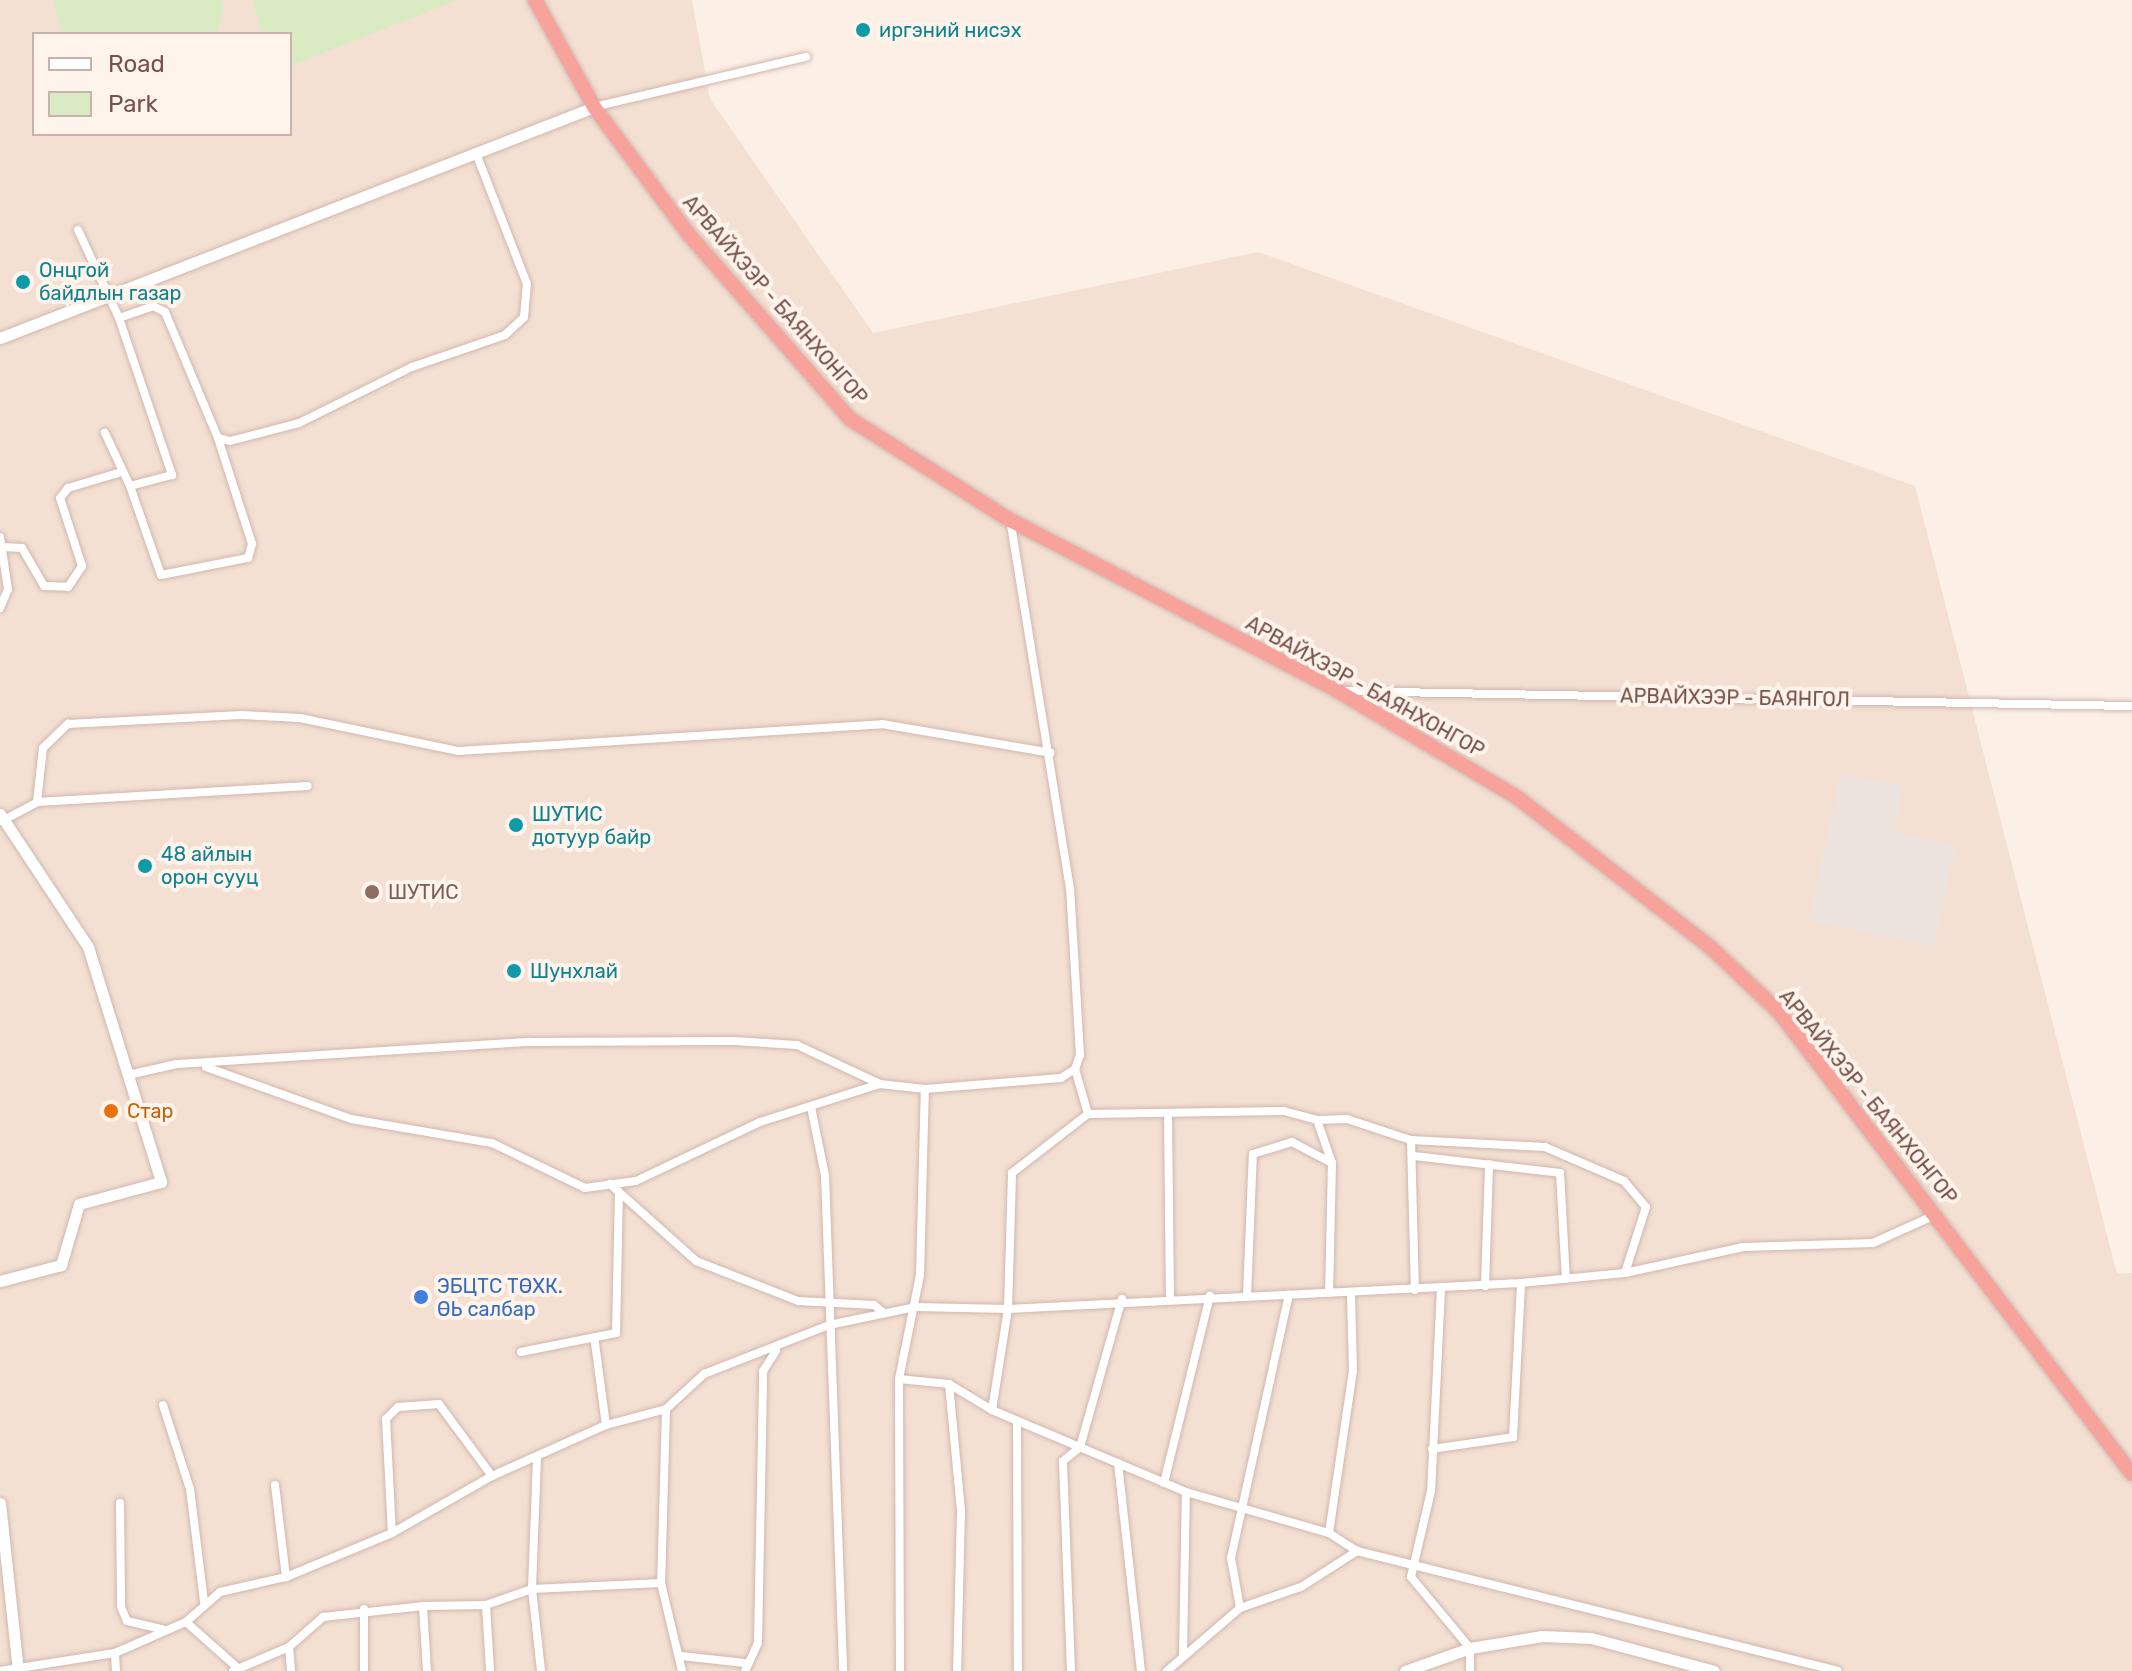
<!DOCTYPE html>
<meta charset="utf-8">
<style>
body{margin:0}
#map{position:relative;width:2132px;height:1671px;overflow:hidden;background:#fcefe5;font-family:Rubik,sans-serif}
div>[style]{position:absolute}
.residential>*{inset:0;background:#f4e0d3}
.industrial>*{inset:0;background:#ece3df}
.green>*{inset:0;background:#daeac3}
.roads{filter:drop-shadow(0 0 2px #d0b7ae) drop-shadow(0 0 2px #d0b7ae)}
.street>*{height:8px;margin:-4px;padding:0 4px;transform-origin:4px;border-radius:4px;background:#fff}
.secondary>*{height:11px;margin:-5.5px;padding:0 5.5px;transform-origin:5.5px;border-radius:5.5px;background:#fff}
.highway>*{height:14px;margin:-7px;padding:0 7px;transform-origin:7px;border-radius:7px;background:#f7a39b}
.dots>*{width:22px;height:22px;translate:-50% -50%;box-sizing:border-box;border:4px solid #fff4eb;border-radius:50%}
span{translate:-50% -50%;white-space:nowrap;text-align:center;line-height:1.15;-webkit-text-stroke:8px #fff4eb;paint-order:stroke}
.culture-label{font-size:20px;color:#0d838f}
.left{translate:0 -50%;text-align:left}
.street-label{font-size:20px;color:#76524a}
.education-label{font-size:20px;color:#785e54}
.food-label{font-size:20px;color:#c56008}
.shop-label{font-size:20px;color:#366cbe}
.legend{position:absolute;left:32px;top:32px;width:260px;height:104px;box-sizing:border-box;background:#fff4eb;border:2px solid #c8b3ab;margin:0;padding:10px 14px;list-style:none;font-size:24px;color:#76524a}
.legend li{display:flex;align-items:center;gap:16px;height:40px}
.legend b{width:40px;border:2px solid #c8b3ab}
</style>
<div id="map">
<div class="residential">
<i style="clip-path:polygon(evenodd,0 0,692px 0,710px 99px,873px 333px,1258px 252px,1915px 486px,2117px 1274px,2132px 1273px,2132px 1671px,0 1671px,0 0,34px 34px,290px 34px,290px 134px,34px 134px,34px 34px)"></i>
</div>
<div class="industrial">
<i style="clip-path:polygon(1841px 774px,1903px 787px,1894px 832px,1956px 845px,1933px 947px,1809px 920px)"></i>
</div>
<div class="green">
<i style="clip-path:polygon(53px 0,221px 0,224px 9px,216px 34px,62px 34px)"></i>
<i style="clip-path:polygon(252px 0,458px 0,290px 66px,290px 34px,262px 34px)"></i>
</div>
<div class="roads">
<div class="street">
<i style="left:594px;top:107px;width:218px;rotate:-13.3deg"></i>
<i style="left:78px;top:230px;width:97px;rotate:65deg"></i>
<i style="left:119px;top:318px;width:166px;rotate:71.3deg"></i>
<i style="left:172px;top:475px;width:43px;rotate:165.3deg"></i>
<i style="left:130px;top:486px;width:59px;rotate:-115.3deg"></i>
<i style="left:119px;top:318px;width:36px;rotate:-19deg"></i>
<i style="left:153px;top:306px;width:13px;rotate:27deg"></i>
<i style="left:165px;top:312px;width:137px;rotate:67.2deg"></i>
<i style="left:218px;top:438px;width:12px;rotate:14deg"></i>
<i style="left:230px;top:441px;width:71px;rotate:-14.6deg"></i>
<i style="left:299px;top:423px;width:126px;rotate:-26.4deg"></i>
<i style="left:412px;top:367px;width:98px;rotate:-19deg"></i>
<i style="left:505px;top:335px;width:26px;rotate:-43deg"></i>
<i style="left:524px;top:317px;width:33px;rotate:-85deg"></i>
<i style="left:527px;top:284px;width:141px;rotate:-111.3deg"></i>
<i style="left:130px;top:486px;width:94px;rotate:70.8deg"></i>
<i style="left:161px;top:575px;width:89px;rotate:-11.1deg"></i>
<i style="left:248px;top:558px;width:15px;rotate:-74deg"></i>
<i style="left:252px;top:544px;width:111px;rotate:-107.8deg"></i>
<i style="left:0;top:537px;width:53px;rotate:81.3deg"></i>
<i style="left:8px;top:589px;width:21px;rotate:113deg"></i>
<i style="left:3px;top:547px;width:19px;rotate:3deg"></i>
<i style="left:22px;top:548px;width:44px;rotate:59.9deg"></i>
<i style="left:44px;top:586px;width:24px;rotate:2deg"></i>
<i style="left:68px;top:587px;width:25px;rotate:-56deg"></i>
<i style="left:82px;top:566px;width:71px;rotate:-107.9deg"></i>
<i style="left:60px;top:498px;width:13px;rotate:-51deg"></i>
<i style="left:68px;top:488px;width:52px;rotate:-16.7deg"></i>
<i style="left:1341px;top:691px;width:791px;rotate:1.09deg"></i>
<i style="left:37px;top:802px;width:54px;rotate:-83.7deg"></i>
<i style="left:43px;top:748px;width:35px;rotate:-44deg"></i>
<i style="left:68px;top:724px;width:173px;rotate:-3deg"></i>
<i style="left:241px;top:715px;width:59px;rotate:2.9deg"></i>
<i style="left:300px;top:718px;width:161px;rotate:11.8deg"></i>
<i style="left:458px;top:751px;width:425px;rotate:-3.6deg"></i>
<i style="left:882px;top:724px;width:171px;rotate:9.7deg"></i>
<i style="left:2px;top:821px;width:40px;rotate:-28deg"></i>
<i style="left:37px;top:802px;width:271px;rotate:-3.4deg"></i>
<i style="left:206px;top:1067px;width:154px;rotate:19.7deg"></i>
<i style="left:351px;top:1119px;width:143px;rotate:9.7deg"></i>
<i style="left:492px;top:1143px;width:103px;rotate:25.8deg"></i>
<i style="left:585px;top:1188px;width:51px;rotate:-7.8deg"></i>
<i style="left:636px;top:1181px;width:137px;rotate:-25.4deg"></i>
<i style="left:760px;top:1122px;width:126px;rotate:-17.6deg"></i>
<i style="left:1075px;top:1069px;width:47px;rotate:73.9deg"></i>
<i style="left:1088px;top:1114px;width:196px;rotate:-0.9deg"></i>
<i style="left:1284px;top:1111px;width:34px;rotate:15deg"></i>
<i style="left:1317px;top:1120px;width:46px;rotate:70.8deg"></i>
<i style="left:1332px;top:1163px;width:130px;rotate:91.3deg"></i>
<i style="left:128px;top:1075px;width:50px;rotate:-12.7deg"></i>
<i style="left:177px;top:1064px;width:354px;rotate:-3.6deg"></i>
<i style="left:530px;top:1042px;width:204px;rotate:-0.3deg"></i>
<i style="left:734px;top:1041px;width:63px;rotate:3.6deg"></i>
<i style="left:797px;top:1045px;width:92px;rotate:25.2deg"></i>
<i style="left:880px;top:1084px;width:45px;rotate:6.3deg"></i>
<i style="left:811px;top:1107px;width:69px;rotate:78.4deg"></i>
<i style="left:825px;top:1175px;width:496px;rotate:87.9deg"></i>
<i style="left:1168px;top:1113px;width:185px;rotate:89.4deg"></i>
<i style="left:1317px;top:1120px;width:30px;rotate:-2deg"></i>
<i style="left:1347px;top:1119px;width:67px;rotate:18.2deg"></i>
<i style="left:1411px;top:1140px;width:150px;rotate:88.5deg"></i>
<i style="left:1411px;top:1140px;width:134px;rotate:3deg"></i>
<i style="left:1545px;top:1147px;width:86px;rotate:23.3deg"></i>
<i style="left:1624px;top:1181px;width:34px;rotate:50deg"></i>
<i style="left:1646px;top:1207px;width:69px;rotate:107.7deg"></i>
<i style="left:1414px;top:1156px;width:147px;rotate:6.6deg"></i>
<i style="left:1560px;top:1173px;width:106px;rotate:86.8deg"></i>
<i style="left:610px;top:1184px;width:115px;rotate:41.8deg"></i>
<i style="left:696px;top:1261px;width:110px;rotate:21.4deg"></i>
<i style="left:798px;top:1301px;width:76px;rotate:3deg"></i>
<i style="left:874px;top:1305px;width:13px;rotate:39deg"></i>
<i style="left:1485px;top:1286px;width:122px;rotate:-88.1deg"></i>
<i style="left:1441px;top:1289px;width:202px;rotate:92.8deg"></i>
<i style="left:1431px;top:1491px;width:88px;rotate:103.1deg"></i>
<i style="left:1411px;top:1577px;width:92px;rotate:50.3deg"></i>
<i style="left:1470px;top:1648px;width:23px;rotate:90deg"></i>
<i style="left:1247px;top:1295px;width:141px;rotate:-87.6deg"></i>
<i style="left:1253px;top:1154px;width:41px;rotate:-17.1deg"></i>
<i style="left:1292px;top:1142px;width:45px;rotate:27.7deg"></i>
<i style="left:595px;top:1343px;width:83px;rotate:82.4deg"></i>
<i style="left:521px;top:1352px;width:97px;rotate:-11.3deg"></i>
<i style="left:616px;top:1333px;width:141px;rotate:-88.8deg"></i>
<i style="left:899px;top:1379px;width:50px;rotate:5.7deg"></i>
<i style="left:949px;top:1384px;width:50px;rotate:31.2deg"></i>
<i style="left:992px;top:1410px;width:211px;rotate:22.9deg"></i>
<i style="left:1186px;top:1492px;width:149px;rotate:16deg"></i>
<i style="left:1329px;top:1533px;width:33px;rotate:33deg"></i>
<i style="left:1357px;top:1551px;width:495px;rotate:14deg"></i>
<i style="left:949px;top:1384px;width:128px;rotate:84.6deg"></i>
<i style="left:961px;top:1511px;width:160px;rotate:91.4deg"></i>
<i style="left:163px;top:1405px;width:88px;rotate:72.2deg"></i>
<i style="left:190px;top:1489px;width:113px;rotate:82.9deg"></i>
<i style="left:666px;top:1409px;width:174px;rotate:91.6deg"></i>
<i style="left:661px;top:1583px;width:90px;rotate:76.6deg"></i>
<i style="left:992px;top:1410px;width:102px;rotate:-81deg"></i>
<i style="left:1008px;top:1309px;width:136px;rotate:-88.3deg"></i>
<i style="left:1012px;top:1173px;width:96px;rotate:-37.8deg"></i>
<i style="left:1017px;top:1421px;width:250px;rotate:89.8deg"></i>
<i style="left:1432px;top:1449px;width:82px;rotate:-8.4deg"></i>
<i style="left:1513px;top:1437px;width:154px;rotate:-87deg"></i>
<i style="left:537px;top:1458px;width:131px;rotate:92.2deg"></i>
<i style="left:532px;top:1589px;width:82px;rotate:83.7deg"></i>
<i style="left:1118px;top:1463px;width:209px;rotate:83.7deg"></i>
<i style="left:492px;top:1476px;width:89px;rotate:-126.4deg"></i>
<i style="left:439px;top:1404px;width:41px;rotate:175.8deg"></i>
<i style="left:398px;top:1407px;width:17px;rotate:135deg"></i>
<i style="left:386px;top:1419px;width:114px;rotate:87deg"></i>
<i style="left:392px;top:1533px;width:115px;rotate:-29.7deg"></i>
<i style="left:492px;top:1476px;width:125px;rotate:-24.1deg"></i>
<i style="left:606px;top:1425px;width:62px;rotate:-14.9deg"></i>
<i style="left:666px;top:1409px;width:52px;rotate:-42.6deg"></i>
<i style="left:704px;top:1374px;width:134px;rotate:-21.4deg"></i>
<i style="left:829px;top:1325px;width:89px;rotate:-11.7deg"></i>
<i style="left:916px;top:1307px;width:92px;rotate:1.2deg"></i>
<i style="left:1008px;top:1309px;width:514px;rotate:-2.9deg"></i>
<i style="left:1521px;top:1283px;width:104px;rotate:-5.5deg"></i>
<i style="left:1625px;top:1273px;width:121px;rotate:-12.4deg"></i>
<i style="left:1743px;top:1247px;width:130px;rotate:-1.8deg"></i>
<i style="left:1873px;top:1243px;width:68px;rotate:-24.3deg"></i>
<i style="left:1164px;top:1483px;width:193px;rotate:-76.2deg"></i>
<i style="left:275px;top:1485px;width:93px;rotate:83.2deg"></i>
<i style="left:120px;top:1503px;width:104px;rotate:89.4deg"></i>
<i style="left:121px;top:1607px;width:15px;rotate:67deg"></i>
<i style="left:127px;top:1621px;width:37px;rotate:13deg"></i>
<i style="left:1329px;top:1533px;width:164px;rotate:-81.6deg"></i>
<i style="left:1353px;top:1371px;width:78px;rotate:-91.5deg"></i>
<i style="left:486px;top:1605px;width:66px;rotate:86.5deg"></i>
<i style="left:423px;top:1606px;width:63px;rotate:-0.9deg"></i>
<i style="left:486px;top:1605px;width:49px;rotate:-19.2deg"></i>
<i style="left:532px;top:1589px;width:129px;rotate:-2.7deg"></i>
<i style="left:1240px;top:1608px;width:51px;rotate:-100.2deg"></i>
<i style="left:1231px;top:1558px;width:270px;rotate:-77.6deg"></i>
<i style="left:364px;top:1609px;width:62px;rotate:90deg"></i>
<i style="left:186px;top:1622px;width:71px;rotate:41.6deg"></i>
<i style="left:289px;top:1647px;width:24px;rotate:85deg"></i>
<i style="left:115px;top:1653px;width:18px;rotate:87deg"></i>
<i style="left:681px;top:1656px;width:64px;rotate:6.2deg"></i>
<i style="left:1183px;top:1657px;width:165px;rotate:-89deg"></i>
<i style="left:0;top:1671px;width:116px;rotate:-8.9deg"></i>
<i style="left:115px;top:1653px;width:77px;rotate:-23.6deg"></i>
<i style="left:186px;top:1622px;width:45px;rotate:-41.4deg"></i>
<i style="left:220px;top:1592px;width:68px;rotate:-12.8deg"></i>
<i style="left:286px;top:1577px;width:115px;rotate:-22.5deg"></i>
<i style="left:233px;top:1671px;width:61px;rotate:-23.2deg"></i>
<i style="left:289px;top:1647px;width:45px;rotate:-41.4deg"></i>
<i style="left:323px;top:1617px;width:101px;rotate:-6.3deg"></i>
<i style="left:423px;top:1606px;width:65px;rotate:86.5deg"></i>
<i style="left:745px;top:1671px;width:31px;rotate:-65deg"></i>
<i style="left:758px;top:1643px;width:272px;rotate:-88.9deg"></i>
<i style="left:763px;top:1371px;width:24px;rotate:-57deg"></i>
<i style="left:900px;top:1671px;width:292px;rotate:-90.2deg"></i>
<i style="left:899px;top:1379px;width:106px;rotate:-78.6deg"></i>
<i style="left:920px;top:1275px;width:186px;rotate:-88.5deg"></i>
<i style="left:925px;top:1089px;width:136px;rotate:-4.6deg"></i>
<i style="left:1061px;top:1078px;width:17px;rotate:-33deg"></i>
<i style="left:1075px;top:1069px;width:15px;rotate:-70deg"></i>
<i style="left:1080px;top:1055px;width:166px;rotate:-93.4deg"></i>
<i style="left:1070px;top:889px;width:374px;rotate:-99.2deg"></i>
<i style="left:1071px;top:1671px;width:210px;rotate:-92.2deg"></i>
<i style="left:1063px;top:1461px;width:22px;rotate:-39deg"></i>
<i style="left:1080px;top:1447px;width:154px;rotate:-74.2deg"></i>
<i style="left:1167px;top:1671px;width:96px;rotate:-40.8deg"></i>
<i style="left:1240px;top:1608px;width:65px;rotate:-19deg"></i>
<i style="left:1301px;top:1587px;width:67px;rotate:-32.7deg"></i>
</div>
<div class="secondary">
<i style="left:0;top:338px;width:637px;rotate:-21.25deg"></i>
<i style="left:0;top:814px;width:159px;rotate:56.5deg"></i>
<i style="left:88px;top:947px;width:246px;rotate:72.7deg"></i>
<i style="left:161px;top:1182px;width:85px;rotate:165deg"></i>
<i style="left:79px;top:1204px;width:64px;rotate:106.4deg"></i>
<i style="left:61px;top:1265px;width:63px;rotate:165.3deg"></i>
<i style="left:0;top:1503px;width:169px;rotate:83.9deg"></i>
<i style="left:1405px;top:1671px;width:69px;rotate:-19.5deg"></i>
<i style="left:1470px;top:1648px;width:73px;rotate:-9.5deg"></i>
<i style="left:1542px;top:1636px;width:49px;rotate:2.3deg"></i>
<i style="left:1591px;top:1638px;width:127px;rotate:15deg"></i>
</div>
<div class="highway">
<i style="left:535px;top:0;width:122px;rotate:61.1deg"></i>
<i style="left:594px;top:107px;width:159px;rotate:53.4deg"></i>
<i style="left:689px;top:235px;width:244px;rotate:48.8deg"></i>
<i style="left:850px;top:419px;width:189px;rotate:32.3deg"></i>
<i style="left:1010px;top:520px;width:370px;rotate:27.5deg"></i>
<i style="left:1338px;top:691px;width:209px;rotate:30.7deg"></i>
<i style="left:1518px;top:798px;width:243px;rotate:37.8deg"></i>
<i style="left:1710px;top:947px;width:95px;rotate:43.3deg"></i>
<i style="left:1779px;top:1012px;width:581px;rotate:52.62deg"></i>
</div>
</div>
<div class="dots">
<i style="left:863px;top:30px;background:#0f9aa8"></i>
<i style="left:23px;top:282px;background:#0f9aa8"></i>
<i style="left:516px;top:825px;background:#0f9aa8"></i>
<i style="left:145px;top:866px;background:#0f9aa8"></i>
<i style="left:372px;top:892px;background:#8d6e63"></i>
<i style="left:514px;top:971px;background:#0f9aa8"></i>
<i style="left:111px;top:1111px;background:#e8710a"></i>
<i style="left:421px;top:1297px;background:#3f7fe0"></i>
</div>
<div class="culture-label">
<span class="left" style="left:879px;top:30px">иргэний нисэх</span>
<span class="left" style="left:39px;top:282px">Онцгой<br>байдлын газар</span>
<span class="left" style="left:532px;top:826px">ШУТИС<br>дотуур байр</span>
<span class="left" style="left:161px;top:866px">48 айлын<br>орон сууц</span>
<span class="left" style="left:530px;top:971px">Шунхлай</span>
</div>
<div class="street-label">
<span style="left:775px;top:300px;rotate:49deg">АРВАЙХЭЭР - БАЯНХОНГОР</span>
<span style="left:1365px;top:687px;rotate:29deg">АРВАЙХЭЭР - БАЯНХОНГОР</span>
<span style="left:1735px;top:698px;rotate:1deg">АРВАЙХЭЭР - БАЯНГОЛ</span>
<span style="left:1868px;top:1097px;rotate:51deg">АРВАЙХЭЭР - БАЯНХОНГОР</span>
</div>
<div class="education-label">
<span class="left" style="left:388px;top:892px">ШУТИС</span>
</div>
<div class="food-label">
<span class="left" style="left:127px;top:1111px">Стар</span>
</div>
<div class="shop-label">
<span class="left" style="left:437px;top:1298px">ЭБЦТС ТӨХК.<br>ӨЬ салбар</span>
</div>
<ul class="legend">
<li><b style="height:10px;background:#fff"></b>Road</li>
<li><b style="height:22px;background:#daeac3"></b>Park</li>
</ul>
</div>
